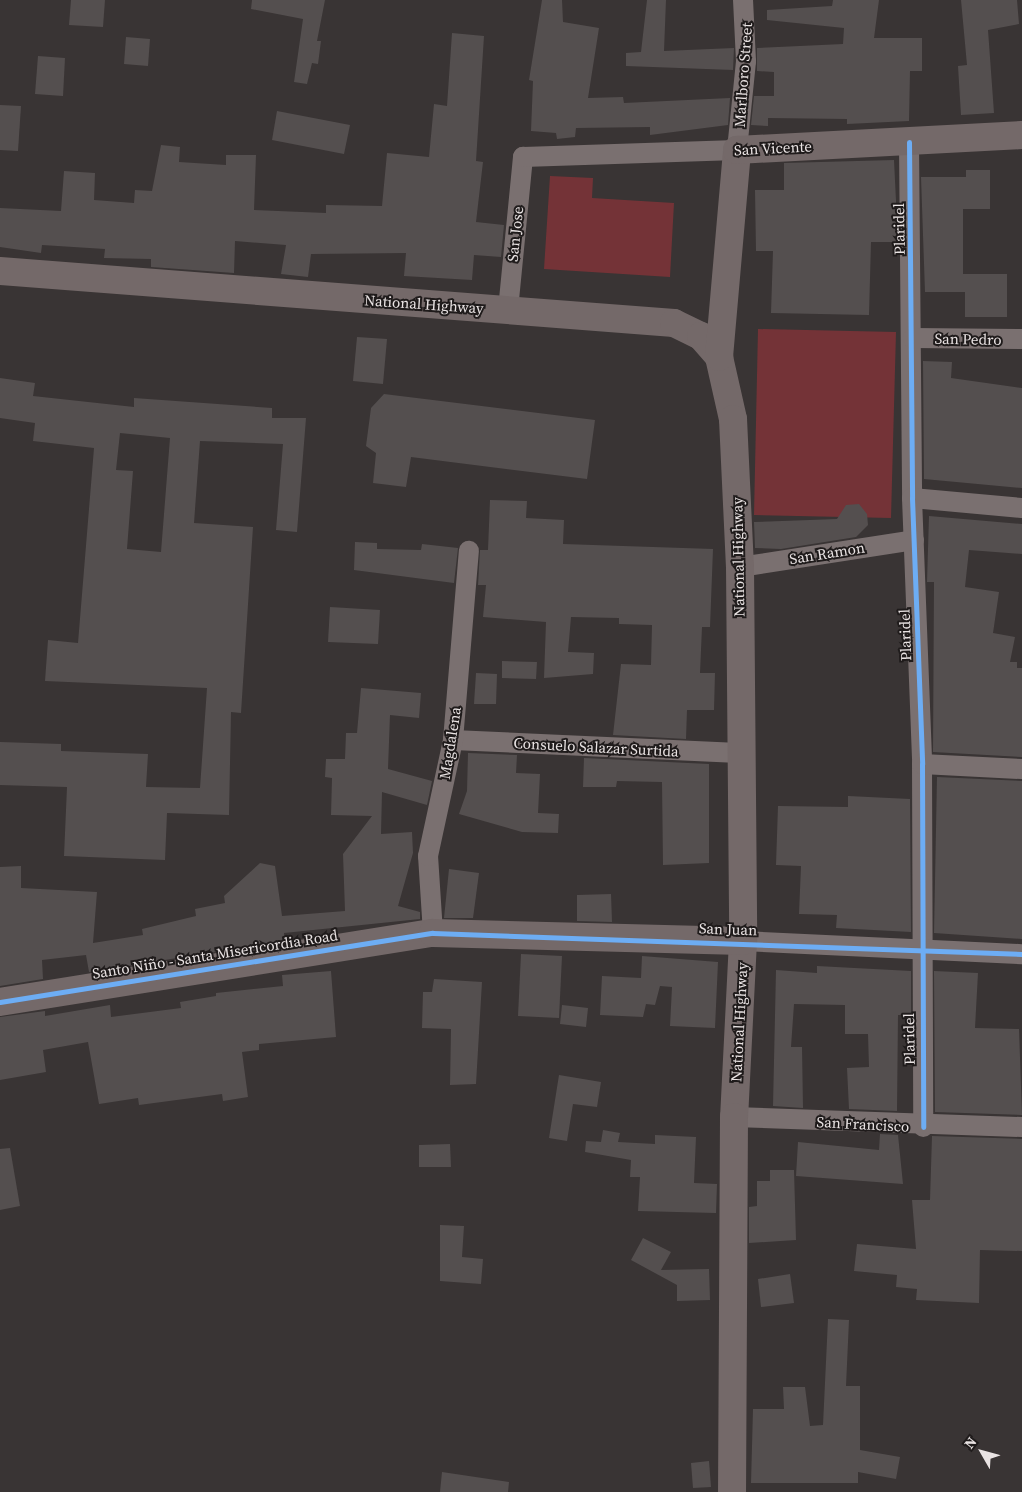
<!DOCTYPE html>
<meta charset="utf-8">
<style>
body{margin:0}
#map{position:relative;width:1022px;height:1492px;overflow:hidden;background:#393434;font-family:"Source Serif 4",serif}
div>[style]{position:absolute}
.green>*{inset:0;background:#743337}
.building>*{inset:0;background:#544f4f}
.street>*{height:20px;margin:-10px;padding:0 10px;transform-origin:10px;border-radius:10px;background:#7a7070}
.secondary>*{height:28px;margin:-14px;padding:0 14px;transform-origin:14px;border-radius:14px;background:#746969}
.cycleway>*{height:5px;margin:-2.5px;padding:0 2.5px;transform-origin:2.5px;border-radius:2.5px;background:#6dadf4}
span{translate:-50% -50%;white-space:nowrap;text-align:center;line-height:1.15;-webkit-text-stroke:4px #1f1b1b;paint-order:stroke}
.street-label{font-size:15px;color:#e9e3e3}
.north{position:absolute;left:957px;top:1427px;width:50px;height:50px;-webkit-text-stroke:4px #1f1b1b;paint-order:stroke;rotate:308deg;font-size:14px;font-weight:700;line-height:20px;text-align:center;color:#e9e3e3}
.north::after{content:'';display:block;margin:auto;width:18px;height:22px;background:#e9e3e3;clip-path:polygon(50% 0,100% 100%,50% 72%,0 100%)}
</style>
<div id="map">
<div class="green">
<i style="clip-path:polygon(550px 176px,593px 178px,592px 198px,674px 203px,670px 277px,544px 269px)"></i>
<i style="clip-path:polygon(758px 329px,896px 332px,891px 518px,754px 515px)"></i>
</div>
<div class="building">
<i style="clip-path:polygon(71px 0,105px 0,103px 27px,69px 25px)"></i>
<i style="clip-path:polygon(252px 0,325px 0,317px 41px,321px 41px,318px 64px,312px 63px,307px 84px,294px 82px,303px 19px,251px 9px)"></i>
<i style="clip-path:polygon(542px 0,562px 0,563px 22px,599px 28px,588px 98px,623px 97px,624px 103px,730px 98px,728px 125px,650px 135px,650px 127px,576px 128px,575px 137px,557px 139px,556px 133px,531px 131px,533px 81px,529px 80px)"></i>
<i style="clip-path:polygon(647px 0,666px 0,664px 51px,734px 48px,733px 70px,626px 66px,626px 53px,641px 52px)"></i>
<i style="clip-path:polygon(833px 0,879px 0,874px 38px,922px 38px,922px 71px,910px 71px,909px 121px,847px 124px,847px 119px,768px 118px,768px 126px,751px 125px,754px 96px,774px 96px,774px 72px,757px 71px,757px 48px,843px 44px,844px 28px,767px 20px,767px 10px,832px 6px)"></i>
<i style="clip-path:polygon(961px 0,1017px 0,1019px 24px,988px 30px,994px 113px,961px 115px,958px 66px,967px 65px)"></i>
<i style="clip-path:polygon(452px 33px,484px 36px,476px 161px,483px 162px,476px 222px,504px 225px,501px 257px,474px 255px,472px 280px,404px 276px,406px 253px,311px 254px,308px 277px,281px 274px,286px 245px,235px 241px,234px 273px,151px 267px,151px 259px,104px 258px,105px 249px,42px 245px,41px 253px,0 247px,0 208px,61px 211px,64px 171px,95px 173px,94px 200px,134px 203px,135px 190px,152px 191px,161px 145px,180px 147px,179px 162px,226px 165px,226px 155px,256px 155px,254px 210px,326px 213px,326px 205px,382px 206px,387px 153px,429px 157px,434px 104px,447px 106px)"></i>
<i style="clip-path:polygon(126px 37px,150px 39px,148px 66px,124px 64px)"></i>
<i style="clip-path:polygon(38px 56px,65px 58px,63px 96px,35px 94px)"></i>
<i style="clip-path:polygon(0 105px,21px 106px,18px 151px,0 150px)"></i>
<i style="clip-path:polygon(277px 111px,350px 125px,344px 154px,272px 140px)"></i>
<i style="clip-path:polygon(894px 160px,898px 242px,871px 242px,869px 315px,771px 313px,773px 251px,756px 251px,755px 190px,784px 190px,784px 163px)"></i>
<i style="clip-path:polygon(966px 170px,990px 170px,990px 209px,963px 209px,963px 274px,1007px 274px,1007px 317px,965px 317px,965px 292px,925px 292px,921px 177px,966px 177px)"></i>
<i style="clip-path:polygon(357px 337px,387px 339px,383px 384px,353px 381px)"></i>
<i style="clip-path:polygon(923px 361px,952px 362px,951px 378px,1022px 388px,1022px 488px,924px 479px)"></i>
<i style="clip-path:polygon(evenodd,0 378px,35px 383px,33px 396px,134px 407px,134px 398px,272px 408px,272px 418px,306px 418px,297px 532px,276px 530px,283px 444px,200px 441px,194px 523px,253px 527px,241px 713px,231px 712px,229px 815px,167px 813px,165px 860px,64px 856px,67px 787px,0 785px,0 742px,61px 744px,61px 751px,148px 754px,146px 787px,200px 788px,207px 688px,45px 681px,48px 640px,78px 643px,94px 448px,33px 441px,35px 423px,0 418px,0 378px,120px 433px,170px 438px,161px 552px,127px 549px,133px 471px,116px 470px,120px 433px)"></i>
<i style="clip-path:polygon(384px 394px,595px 420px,587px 479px,411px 457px,406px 487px,373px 483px,376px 453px,366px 446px,371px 408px)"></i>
<i style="clip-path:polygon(490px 500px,527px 501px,526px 518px,564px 520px,563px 544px,713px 549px,710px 627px,702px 627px,700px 673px,715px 673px,714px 710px,687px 710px,686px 739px,613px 735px,621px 664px,651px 665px,652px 625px,619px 624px,619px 618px,571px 617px,568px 652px,594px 653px,593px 674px,544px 678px,546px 622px,483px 617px,486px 585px,478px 585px,480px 550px,488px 550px)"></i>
<i style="clip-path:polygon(859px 504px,867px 514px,868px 525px,856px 537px,781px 549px,755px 548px,754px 522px,837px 519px,846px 505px)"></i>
<i style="clip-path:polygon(929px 516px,1022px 524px,1022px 554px,969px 550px,965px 587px,999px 592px,993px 633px,1015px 637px,1010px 662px,1017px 662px,1017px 668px,1022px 668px,1022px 757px,933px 752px,934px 582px,927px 582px)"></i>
<i style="clip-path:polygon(355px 542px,377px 543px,377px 549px,421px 550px,422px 544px,458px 548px,454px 583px,354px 570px)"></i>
<i style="clip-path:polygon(330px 607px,380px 610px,378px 644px,328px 642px)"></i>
<i style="clip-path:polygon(502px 661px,537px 662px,536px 679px,502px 678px)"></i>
<i style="clip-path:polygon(476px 673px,497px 674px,496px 704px,474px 704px)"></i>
<i style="clip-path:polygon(361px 688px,421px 693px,419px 718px,390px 715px,388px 769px,432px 781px,427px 805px,382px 792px,381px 834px,412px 832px,413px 853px,398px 906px,420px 912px,420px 919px,284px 933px,285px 941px,89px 972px,86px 955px,42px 960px,43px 979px,0 986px,0 867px,21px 866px,21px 888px,97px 892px,93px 943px,143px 935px,142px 929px,196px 916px,195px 909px,225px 903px,224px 896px,260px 863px,275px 866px,282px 916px,345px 911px,343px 854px,372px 816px,331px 815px,332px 778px,325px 777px,326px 759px,345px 759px,346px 733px,357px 733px)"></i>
<i style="clip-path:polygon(468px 753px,517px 755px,516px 773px,540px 774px,538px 813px,559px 814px,558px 833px,522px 832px,459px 814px,467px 791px)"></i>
<i style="clip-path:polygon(584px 758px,709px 764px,709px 863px,663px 865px,662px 782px,617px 781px,616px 787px,583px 787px)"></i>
<i style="clip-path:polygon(937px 777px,1022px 781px,1022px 939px,934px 933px)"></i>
<i style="clip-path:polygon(848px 796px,910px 799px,911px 932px,836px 928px,837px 915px,799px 914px,801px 866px,776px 865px,778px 806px,848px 807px)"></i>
<i style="clip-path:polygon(449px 869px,479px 873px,473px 918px,444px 918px)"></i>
<i style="clip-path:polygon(611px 894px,612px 922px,577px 921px,577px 895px)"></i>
<i style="clip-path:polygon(521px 954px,562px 956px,559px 1018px,518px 1016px)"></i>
<i style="clip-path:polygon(642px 956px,718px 962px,715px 1028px,670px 1026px,672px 987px,660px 986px,655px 1005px,646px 1004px,643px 1017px,600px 1015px,602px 976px,641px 978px)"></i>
<i style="clip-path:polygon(817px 966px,911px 971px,911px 1015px,898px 1015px,897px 1111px,849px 1109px,847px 1068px,869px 1067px,868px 1034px,845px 1034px,845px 1005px,794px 1004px,791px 1047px,802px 1047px,803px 1108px,773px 1106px,776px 970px,817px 973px)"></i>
<i style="clip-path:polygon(331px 971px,336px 1037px,259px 1044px,259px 1050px,242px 1052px,248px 1097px,223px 1101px,222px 1094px,139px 1105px,138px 1098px,99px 1104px,88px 1042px,43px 1050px,46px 1072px,0 1080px,0 1017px,45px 1011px,45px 1016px,110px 1005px,111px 1017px,181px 1008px,180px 1002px,216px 996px,216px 993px,283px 986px,282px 975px)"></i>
<i style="clip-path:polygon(934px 971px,978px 973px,975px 1028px,1019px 1029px,1022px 1115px,935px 1112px)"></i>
<i style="clip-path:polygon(434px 979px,482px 982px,476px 1084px,450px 1085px,451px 1029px,422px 1028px,423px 992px,432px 992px)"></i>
<i style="clip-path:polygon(562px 1005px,588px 1008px,586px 1027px,560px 1024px)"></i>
<i style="clip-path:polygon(559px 1075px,601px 1082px,597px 1107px,573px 1104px,567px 1141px,549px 1138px)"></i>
<i style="clip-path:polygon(603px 1130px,620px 1133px,618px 1142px,655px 1144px,655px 1135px,696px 1137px,694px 1183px,717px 1184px,716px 1213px,638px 1211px,640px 1177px,630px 1177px,631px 1160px,585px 1152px,586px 1141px,601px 1142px)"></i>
<i style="clip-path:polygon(880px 1134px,898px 1135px,903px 1184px,796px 1176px,798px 1142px,879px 1150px)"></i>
<i style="clip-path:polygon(932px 1136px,1022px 1139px,1022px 1251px,980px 1250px,979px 1303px,916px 1300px,917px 1289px,896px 1287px,897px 1275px,854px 1271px,857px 1244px,916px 1249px,912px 1200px,930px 1200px)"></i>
<i style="clip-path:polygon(450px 1144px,451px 1167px,419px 1167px,419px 1145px)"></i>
<i style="clip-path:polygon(10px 1148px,20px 1206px,0 1210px,0 1149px)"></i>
<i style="clip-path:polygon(770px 1170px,794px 1170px,796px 1240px,749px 1243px,749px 1207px,757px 1206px,757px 1181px,770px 1181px)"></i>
<i style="clip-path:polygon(440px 1225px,464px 1226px,462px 1257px,483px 1259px,481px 1284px,440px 1281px)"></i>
<i style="clip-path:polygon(643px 1238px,671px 1252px,661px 1270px,709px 1269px,710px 1300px,677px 1301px,677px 1285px,631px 1260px)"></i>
<i style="clip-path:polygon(790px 1274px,794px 1303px,761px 1307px,758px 1279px)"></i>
<i style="clip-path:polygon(828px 1319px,849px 1320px,846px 1386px,860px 1386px,860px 1450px,900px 1457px,896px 1479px,858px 1472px,858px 1483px,751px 1483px,753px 1409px,784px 1409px,783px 1387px,805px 1387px,810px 1426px,823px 1425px)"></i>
<i style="clip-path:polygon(709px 1461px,711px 1487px,693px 1488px,691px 1463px)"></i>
<i style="clip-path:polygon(442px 1472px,509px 1482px,508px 1492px,440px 1492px)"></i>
</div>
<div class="street">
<i style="left:909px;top:142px;width:356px;rotate:89.5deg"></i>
<i style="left:912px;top:498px;width:266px;rotate:87.8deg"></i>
<i style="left:922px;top:764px;width:363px;rotate:89.8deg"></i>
<i style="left:508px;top:310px;width:154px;rotate:-84.4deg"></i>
<i style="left:523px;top:157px;width:214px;rotate:-1.9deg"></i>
<i style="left:737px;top:150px;width:89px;rotate:-84.2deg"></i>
<i style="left:746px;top:61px;width:61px;rotate:-92.8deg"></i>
<i style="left:913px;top:338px;width:109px;rotate:0.5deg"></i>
<i style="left:912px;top:498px;width:110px;rotate:5.2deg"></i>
<i style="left:740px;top:567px;width:176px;rotate:-8.8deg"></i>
<i style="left:453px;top:740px;width:286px;rotate:2.6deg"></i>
<i style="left:922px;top:764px;width:100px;rotate:2.9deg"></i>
<i style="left:433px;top:933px;width:77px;rotate:-93.7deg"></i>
<i style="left:428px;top:856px;width:119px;rotate:-77.8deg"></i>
<i style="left:453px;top:740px;width:190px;rotate:-85.2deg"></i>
<i style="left:743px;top:941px;width:279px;rotate:2.7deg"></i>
<i style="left:734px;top:1117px;width:288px;rotate:2deg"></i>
</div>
<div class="secondary">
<i style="left:0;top:271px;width:676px;rotate:4.41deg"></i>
<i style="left:674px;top:323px;width:30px;rotate:26deg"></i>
<i style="left:701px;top:336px;width:28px;rotate:49deg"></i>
<i style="left:719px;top:357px;width:64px;rotate:77.3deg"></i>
<i style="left:733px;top:419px;width:148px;rotate:87.3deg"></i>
<i style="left:740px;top:567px;width:374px;rotate:89.5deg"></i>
<i style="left:743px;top:941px;width:176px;rotate:92.9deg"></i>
<i style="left:734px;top:1117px;width:375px;rotate:90.3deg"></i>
<i style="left:719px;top:357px;width:208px;rotate:-85deg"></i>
<i style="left:737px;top:150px;width:285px;rotate:-3deg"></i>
<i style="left:0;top:1002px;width:438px;rotate:-9.1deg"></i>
<i style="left:433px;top:933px;width:310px;rotate:1.5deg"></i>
</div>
<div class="cycleway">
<i style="left:909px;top:142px;width:356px;rotate:89.5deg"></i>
<i style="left:912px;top:498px;width:266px;rotate:87.8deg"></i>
<i style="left:922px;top:764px;width:363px;rotate:89.8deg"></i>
<i style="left:0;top:1002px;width:438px;rotate:-9.1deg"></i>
<i style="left:433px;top:933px;width:589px;rotate:2.04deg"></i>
</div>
<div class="street-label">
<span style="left:743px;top:75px;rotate:-86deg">Marlboro Street</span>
<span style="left:773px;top:148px;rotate:-3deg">San Vicente</span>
<span style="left:899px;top:229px;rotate:-91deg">Plaridel</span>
<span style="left:515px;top:234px;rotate:-84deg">San Jose</span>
<span style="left:424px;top:304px;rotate:4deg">National Highway</span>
<span style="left:968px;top:339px;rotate:1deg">San Pedro</span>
<span style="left:827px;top:553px;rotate:-9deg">San Ramon</span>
<span style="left:738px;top:557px;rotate:-91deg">National Highway</span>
<span style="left:905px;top:635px;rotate:-92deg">Plaridel</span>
<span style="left:450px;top:743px;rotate:-81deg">Magdalena</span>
<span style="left:596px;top:747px;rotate:3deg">Consuelo Salazar Surtida</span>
<span style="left:728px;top:929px;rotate:2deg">San Juan</span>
<span style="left:215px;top:954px;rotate:-9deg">Santo Niño - Santa Misericordia Road</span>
<span style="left:739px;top:1022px;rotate:-87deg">National Highway</span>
<span style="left:909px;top:1039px;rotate:-91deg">Plaridel</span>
<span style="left:863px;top:1124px;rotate:3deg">San Francisco</span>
</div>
<div class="north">N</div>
</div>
